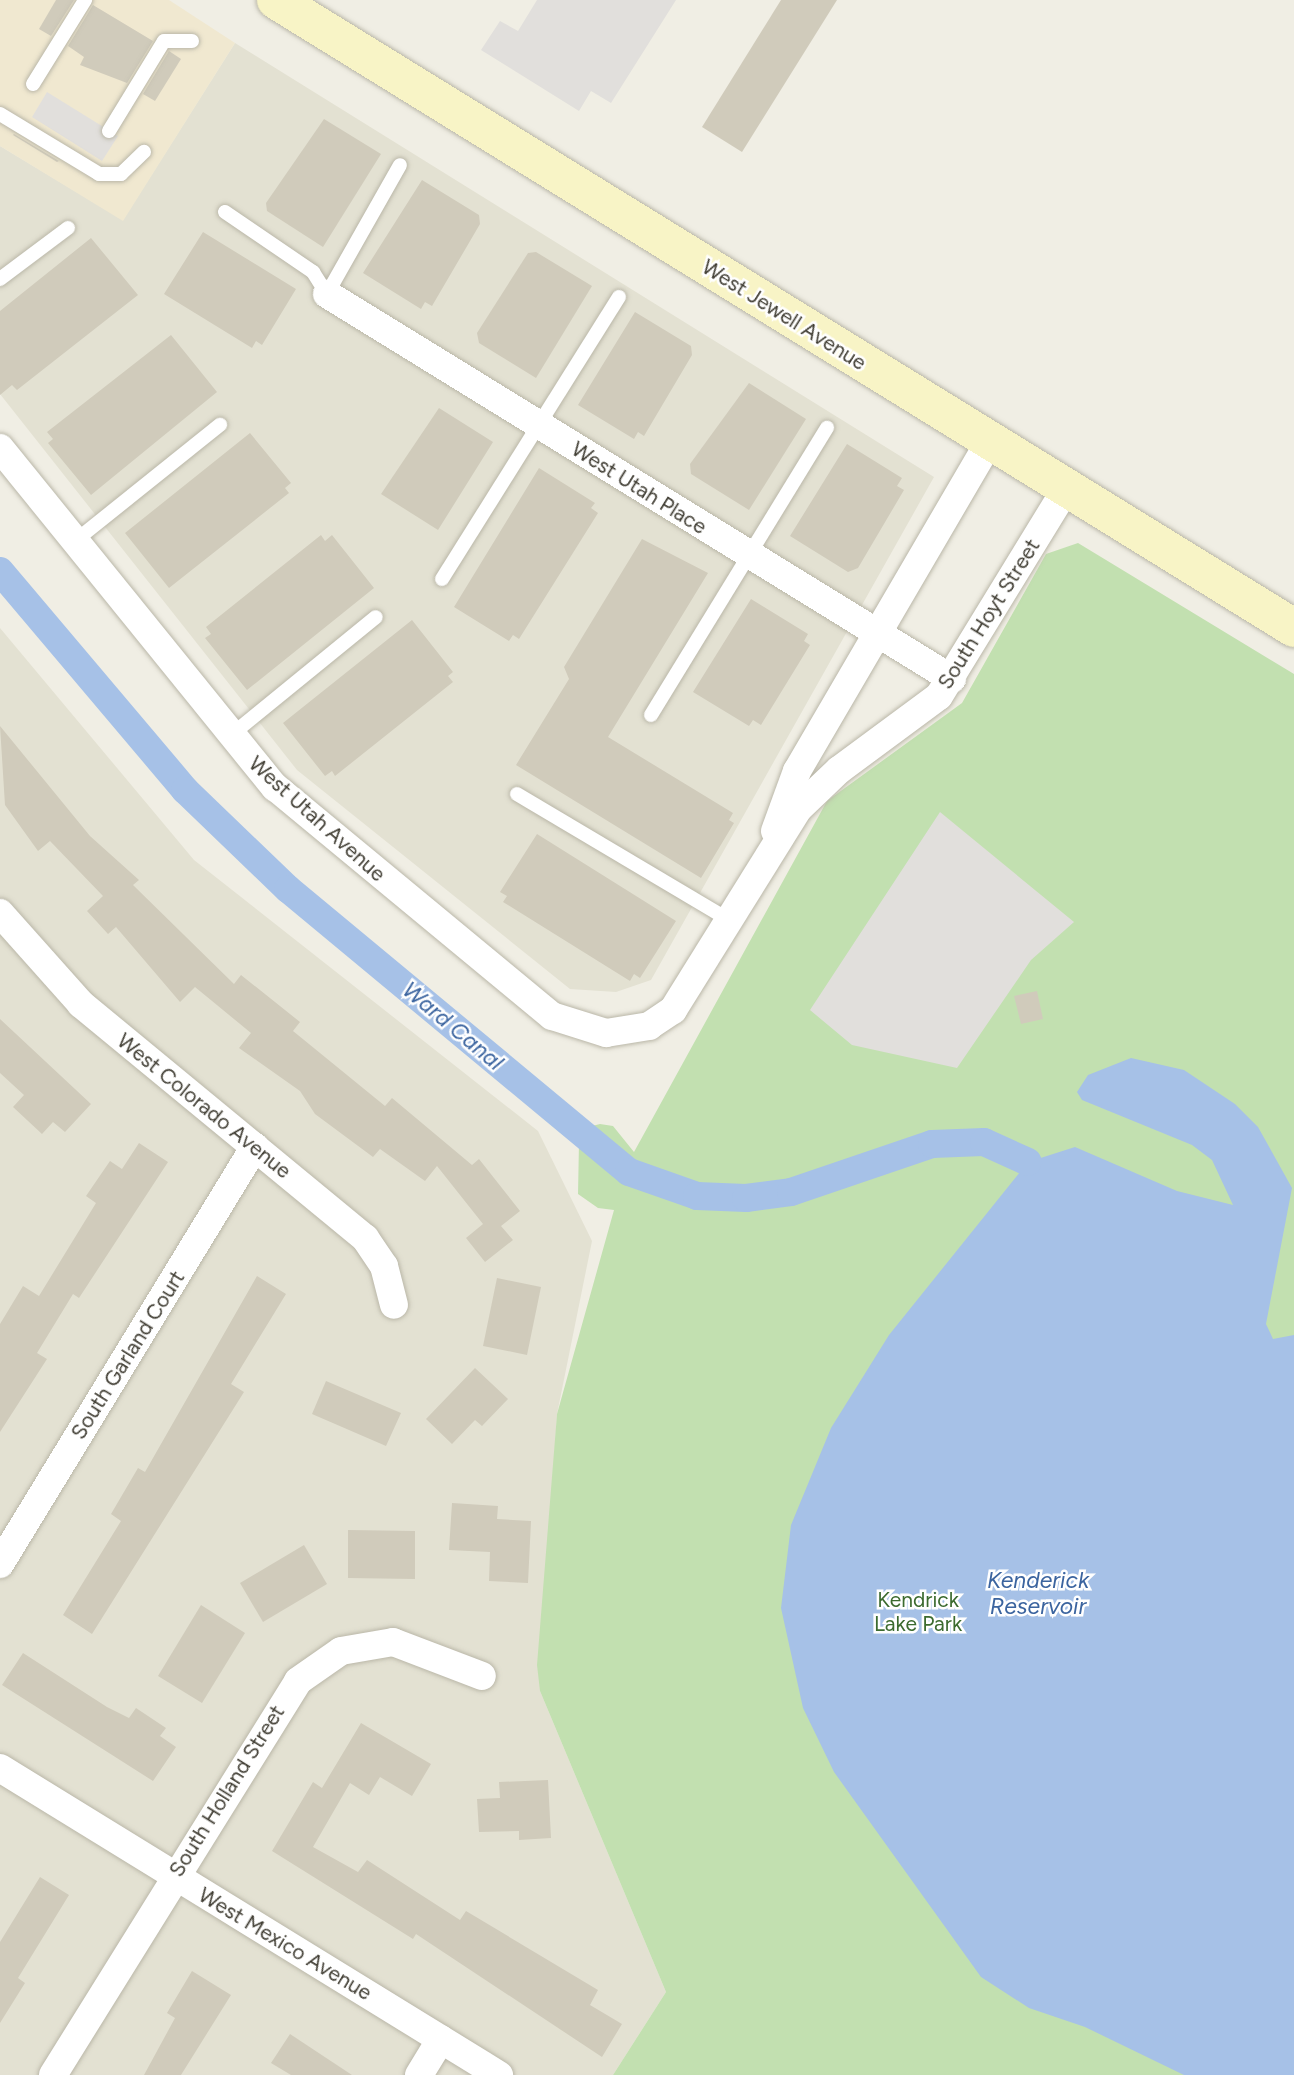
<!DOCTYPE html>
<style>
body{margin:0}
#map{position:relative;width:1294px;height:2075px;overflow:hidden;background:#f0eee4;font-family:Figtree,sans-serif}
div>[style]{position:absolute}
.residential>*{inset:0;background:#e3e1d2}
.commercial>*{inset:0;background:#f0e8d0}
.green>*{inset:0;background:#c2e0b0}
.parking>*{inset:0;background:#e1dfdc}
.water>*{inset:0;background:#a6c1e7}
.canal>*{height:28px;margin:-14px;padding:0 14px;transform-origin:14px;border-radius:14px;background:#a6c1e7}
.building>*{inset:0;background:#d0cbbb}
.roads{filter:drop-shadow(0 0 2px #bab7a8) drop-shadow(0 0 2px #bab7a8)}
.service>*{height:14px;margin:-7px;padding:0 7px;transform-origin:7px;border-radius:7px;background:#fff}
.minor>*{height:28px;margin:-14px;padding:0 14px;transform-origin:14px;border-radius:14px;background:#fff}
.secondary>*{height:38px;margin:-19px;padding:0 19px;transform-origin:19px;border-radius:19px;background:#f8f4c6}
span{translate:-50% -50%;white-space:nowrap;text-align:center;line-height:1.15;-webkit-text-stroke:5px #fff;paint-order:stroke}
.street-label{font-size:21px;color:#413e34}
.park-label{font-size:21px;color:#3c6b2f}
.water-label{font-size:23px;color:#3b649f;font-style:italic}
</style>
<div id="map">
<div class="residential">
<i style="clip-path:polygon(235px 43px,934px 477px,651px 980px,616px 992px,570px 989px,297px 770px,0 394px,0 146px,123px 220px)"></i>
<i style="clip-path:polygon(0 628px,194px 860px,538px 1131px,592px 1241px,557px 1414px,540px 1691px,666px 1992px,613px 2075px,0 2075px)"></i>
</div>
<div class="commercial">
<i style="clip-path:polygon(0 0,169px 0,235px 43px,123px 221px,0 146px)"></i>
</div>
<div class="green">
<i style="clip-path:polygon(1078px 543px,1294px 674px,1294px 2075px,613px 2075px,666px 1992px,540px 1691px,537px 1665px,557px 1414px,614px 1210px,598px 1208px,578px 1194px,579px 1142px,588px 1127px,600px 1124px,613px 1126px,634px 1152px,827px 801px,962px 703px,1046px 554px)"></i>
</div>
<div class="parking">
<i style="clip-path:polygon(537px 0,676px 0,611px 103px,591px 91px,579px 111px,481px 50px,500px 21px,518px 31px)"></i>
<i style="clip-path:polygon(47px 92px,118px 136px,102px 161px,32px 117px)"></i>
<i style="clip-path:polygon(940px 812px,1074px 922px,1031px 960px,957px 1068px,852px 1045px,810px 1010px)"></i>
</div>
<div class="water">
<i style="clip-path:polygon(1131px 1058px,1184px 1070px,1235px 1104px,1258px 1127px,1292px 1188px,1266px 1324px,1273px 1339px,1294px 1335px,1294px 2075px,1184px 2075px,1085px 2027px,1029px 2008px,981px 1977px,834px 1772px,803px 1708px,781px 1608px,791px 1525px,831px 1428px,889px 1335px,1028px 1162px,1075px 1147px,1177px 1191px,1233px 1205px,1212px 1160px,1192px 1145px,1082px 1100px,1077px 1092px,1088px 1075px)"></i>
</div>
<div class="canal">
<i style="left:0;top:571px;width:287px;rotate:49.8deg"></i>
<i style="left:185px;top:790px;width:143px;rotate:43.9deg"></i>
<i style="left:288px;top:889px;width:443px;rotate:39.7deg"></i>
<i style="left:629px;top:1172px;width:72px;rotate:19.4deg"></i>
<i style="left:697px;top:1196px;width:49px;rotate:2.3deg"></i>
<i style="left:746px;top:1198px;width:45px;rotate:-7.6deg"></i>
<i style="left:791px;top:1192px;width:149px;rotate:-18.8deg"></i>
<i style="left:932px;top:1144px;width:52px;rotate:-2.2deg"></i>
<i style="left:984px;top:1142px;width:48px;rotate:24.4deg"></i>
</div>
<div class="building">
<i style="clip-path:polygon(56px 0,74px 0,51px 36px,39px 29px)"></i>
<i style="clip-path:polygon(781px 0,837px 0,742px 152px,702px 127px)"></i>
<i style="clip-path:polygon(93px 5px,153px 41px,127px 83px,80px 65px,84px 57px,68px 46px)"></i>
<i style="clip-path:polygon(169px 51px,181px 59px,155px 101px,143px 94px)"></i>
<i style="clip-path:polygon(324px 119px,381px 154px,323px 247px,267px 211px,266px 203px)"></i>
<i style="clip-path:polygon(14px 134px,59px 161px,57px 162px,13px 135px)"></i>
<i style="clip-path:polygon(422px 180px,479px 215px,480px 224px,432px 306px,425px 302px,421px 309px,363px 273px)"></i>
<i style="clip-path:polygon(203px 232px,296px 289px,262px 345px,256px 341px,252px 348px,164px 294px)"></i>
<i style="clip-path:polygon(91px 238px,138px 295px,17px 390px,12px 385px,0 395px,0 311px)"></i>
<i style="clip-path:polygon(536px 252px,592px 286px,536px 378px,479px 343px,477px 333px,528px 253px)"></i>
<i style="clip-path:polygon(635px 312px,691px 346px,692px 355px,644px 436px,638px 432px,634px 439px,578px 405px)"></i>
<i style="clip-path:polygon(171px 335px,217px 392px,91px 495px,48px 443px,53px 439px,47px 432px)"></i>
<i style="clip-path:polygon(749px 383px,806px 419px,749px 510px,691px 474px,690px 464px)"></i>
<i style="clip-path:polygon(439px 408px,493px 442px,438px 530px,381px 494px)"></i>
<i style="clip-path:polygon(250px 433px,291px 483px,285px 488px,289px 493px,169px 588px,125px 533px)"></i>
<i style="clip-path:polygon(847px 444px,902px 478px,897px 486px,904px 490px,858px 568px,848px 572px,790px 536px)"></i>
<i style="clip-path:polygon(539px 468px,595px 503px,591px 508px,598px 513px,519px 639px,513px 635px,509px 641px,454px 607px)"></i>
<i style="clip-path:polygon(321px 535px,325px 541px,332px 535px,374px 588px,247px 690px,205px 638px,211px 634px,206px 627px)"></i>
<i style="clip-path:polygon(642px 539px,708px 573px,608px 737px,733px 813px,729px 820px,734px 823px,701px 878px,516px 765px,569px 679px,564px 667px)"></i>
<i style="clip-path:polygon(751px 599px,808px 634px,804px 641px,810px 645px,761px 725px,753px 720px,749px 726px,693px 692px)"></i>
<i style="clip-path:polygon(412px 620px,453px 672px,448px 676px,453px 682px,335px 776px,332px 771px,325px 776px,283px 723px)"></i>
<i style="clip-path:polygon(0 726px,90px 836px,139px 880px,133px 885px,234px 984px,241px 975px,300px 1022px,293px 1031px,385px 1106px,392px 1098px,472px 1165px,479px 1159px,520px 1211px,501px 1226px,513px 1240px,485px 1262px,466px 1238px,483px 1224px,437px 1166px,425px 1181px,380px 1149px,373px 1157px,315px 1114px,300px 1091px,239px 1048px,251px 1033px,195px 987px,180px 1002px,116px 927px,108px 934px,87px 911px,103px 896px,50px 841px,38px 851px,5px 805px)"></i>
<i style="clip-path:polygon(537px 834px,676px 921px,640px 978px,634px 974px,630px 981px,503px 902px,507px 896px,500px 892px)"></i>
<i style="clip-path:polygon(1037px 991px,1043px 1019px,1021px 1024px,1014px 996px)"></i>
<i style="clip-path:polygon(0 1019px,91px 1104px,65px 1132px,53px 1122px,42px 1134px,13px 1107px,24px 1095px,0 1073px)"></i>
<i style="clip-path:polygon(139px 1143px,168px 1162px,79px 1298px,73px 1294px,37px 1353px,47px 1359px,0 1432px,0 1324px,23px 1286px,39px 1296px,96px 1203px,86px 1196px,110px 1161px,122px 1169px)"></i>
<i style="clip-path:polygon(257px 1276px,286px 1294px,231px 1384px,244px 1392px,92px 1634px,63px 1615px,121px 1521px,111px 1514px,138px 1468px,145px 1472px)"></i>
<i style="clip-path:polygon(497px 1278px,541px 1287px,527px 1355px,483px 1346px)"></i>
<i style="clip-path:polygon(475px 1368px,508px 1399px,482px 1426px,475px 1420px,452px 1444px,426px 1419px)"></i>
<i style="clip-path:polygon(326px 1381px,401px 1413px,386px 1446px,312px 1414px)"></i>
<i style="clip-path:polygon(452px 1503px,498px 1506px,497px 1519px,531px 1521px,528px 1583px,489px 1581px,490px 1552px,449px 1550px)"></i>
<i style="clip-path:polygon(348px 1530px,415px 1531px,415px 1579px,348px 1578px)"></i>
<i style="clip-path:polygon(304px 1545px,327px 1584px,263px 1622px,240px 1583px)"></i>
<i style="clip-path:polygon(201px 1605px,245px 1633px,202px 1703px,158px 1676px)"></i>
<i style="clip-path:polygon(23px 1653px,107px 1707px,129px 1718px,136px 1708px,166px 1728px,160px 1736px,176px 1747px,153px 1781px,2px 1685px)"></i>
<i style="clip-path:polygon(361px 1723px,431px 1764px,412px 1796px,380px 1777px,369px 1795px,350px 1783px,313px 1847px,358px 1872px,367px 1860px,460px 1920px,466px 1911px,598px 1990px,590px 2005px,622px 2024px,602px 2057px,416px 1934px,413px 1939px,272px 1851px,313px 1782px,322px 1788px)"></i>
<i style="clip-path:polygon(548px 1780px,551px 1838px,519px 1840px,519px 1831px,479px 1832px,477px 1799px,500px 1798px,499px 1782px)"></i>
<i style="clip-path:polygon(40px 1877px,69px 1895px,18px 1978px,25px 1983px,0 2023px,0 1942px)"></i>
<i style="clip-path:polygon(192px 1971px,231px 1995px,181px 2075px,144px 2075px,175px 2018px,167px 2013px)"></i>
<i style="clip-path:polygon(290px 2034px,352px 2075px,291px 2075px,271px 2063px)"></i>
</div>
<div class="roads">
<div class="service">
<i style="left:33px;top:84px;width:99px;rotate:-58.2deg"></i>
<i style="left:0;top:114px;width:116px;rotate:31.2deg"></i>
<i style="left:99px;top:174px;width:22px"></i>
<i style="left:121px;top:174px;width:32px;rotate:-44deg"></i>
<i style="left:109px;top:131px;width:105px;rotate:-58.6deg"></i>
<i style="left:164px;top:41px;width:28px"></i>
<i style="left:225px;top:212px;width:107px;rotate:34.3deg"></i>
<i style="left:313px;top:272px;width:26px;rotate:58deg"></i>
<i style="left:327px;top:294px;width:148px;rotate:-60.5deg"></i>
<i style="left:0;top:279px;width:85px;rotate:-36.9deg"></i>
<i style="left:75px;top:541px;width:186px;rotate:-38.7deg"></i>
<i style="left:442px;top:579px;width:333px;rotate:-57.9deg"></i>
<i style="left:651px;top:715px;width:337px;rotate:-58.5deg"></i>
<i style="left:230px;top:736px;width:188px;rotate:-39.2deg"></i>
<i style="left:517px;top:794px;width:247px;rotate:30.7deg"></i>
</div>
<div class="minor">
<i style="left:327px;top:294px;width:734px;rotate:31.63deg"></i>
<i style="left:0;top:448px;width:437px;rotate:51deg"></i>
<i style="left:275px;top:787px;width:359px;rotate:39.6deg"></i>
<i style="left:552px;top:1016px;width:57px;rotate:17.5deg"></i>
<i style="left:606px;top:1033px;width:44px;rotate:-9.2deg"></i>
<i style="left:649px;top:1026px;width:29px;rotate:-34deg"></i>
<i style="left:673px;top:1010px;width:237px;rotate:-58.1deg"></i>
<i style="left:798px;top:809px;width:57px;rotate:-43.6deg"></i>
<i style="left:839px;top:770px;width:124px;rotate:-36.5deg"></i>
<i style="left:939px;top:696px;width:245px;rotate:-58.5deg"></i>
<i style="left:775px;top:831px;width:64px;rotate:-69.9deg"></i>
<i style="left:797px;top:771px;width:382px;rotate:-59.7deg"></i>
<i style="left:0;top:913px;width:122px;rotate:48.3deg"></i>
<i style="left:81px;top:1004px;width:368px;rotate:39.5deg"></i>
<i style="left:365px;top:1238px;width:34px;rotate:56deg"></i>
<i style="left:384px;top:1266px;width:40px;rotate:75.6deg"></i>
<i style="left:0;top:1564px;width:489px;rotate:-58.6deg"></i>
<i style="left:0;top:1768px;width:586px;rotate:31.6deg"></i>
<i style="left:53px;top:2075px;width:464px;rotate:-58.1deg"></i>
<i style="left:298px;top:1681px;width:52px;rotate:-34.9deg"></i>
<i style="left:341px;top:1651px;width:53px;rotate:-9.8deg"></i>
<i style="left:393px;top:1642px;width:95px;rotate:20.9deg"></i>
<i style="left:419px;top:2075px;width:42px;rotate:-58.6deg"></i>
</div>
<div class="secondary">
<i style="left:276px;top:0;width:1196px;rotate:31.67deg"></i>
</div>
</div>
<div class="street-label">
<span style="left:784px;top:315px;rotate:32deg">West Jewell Avenue</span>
<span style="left:639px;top:488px;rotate:32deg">West Utah Place</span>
<span style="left:989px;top:614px;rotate:-58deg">South Hoyt Street</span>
<span style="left:317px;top:819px;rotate:42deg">West Utah Avenue</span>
<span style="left:204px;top:1106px;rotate:39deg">West Colorado Avenue</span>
<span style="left:128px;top:1355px;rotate:-58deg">South Garland Court</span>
<span style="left:227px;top:1791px;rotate:-58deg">South Holland Street</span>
<span style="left:285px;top:1944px;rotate:31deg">West Mexico Avenue</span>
</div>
<div class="park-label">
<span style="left:918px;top:1612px">Kendrick<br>Lake Park</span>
</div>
<div class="water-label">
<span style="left:453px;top:1026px;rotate:40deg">Ward Canal</span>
<span style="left:1038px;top:1593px">Kenderick<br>Reservoir</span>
</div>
</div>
